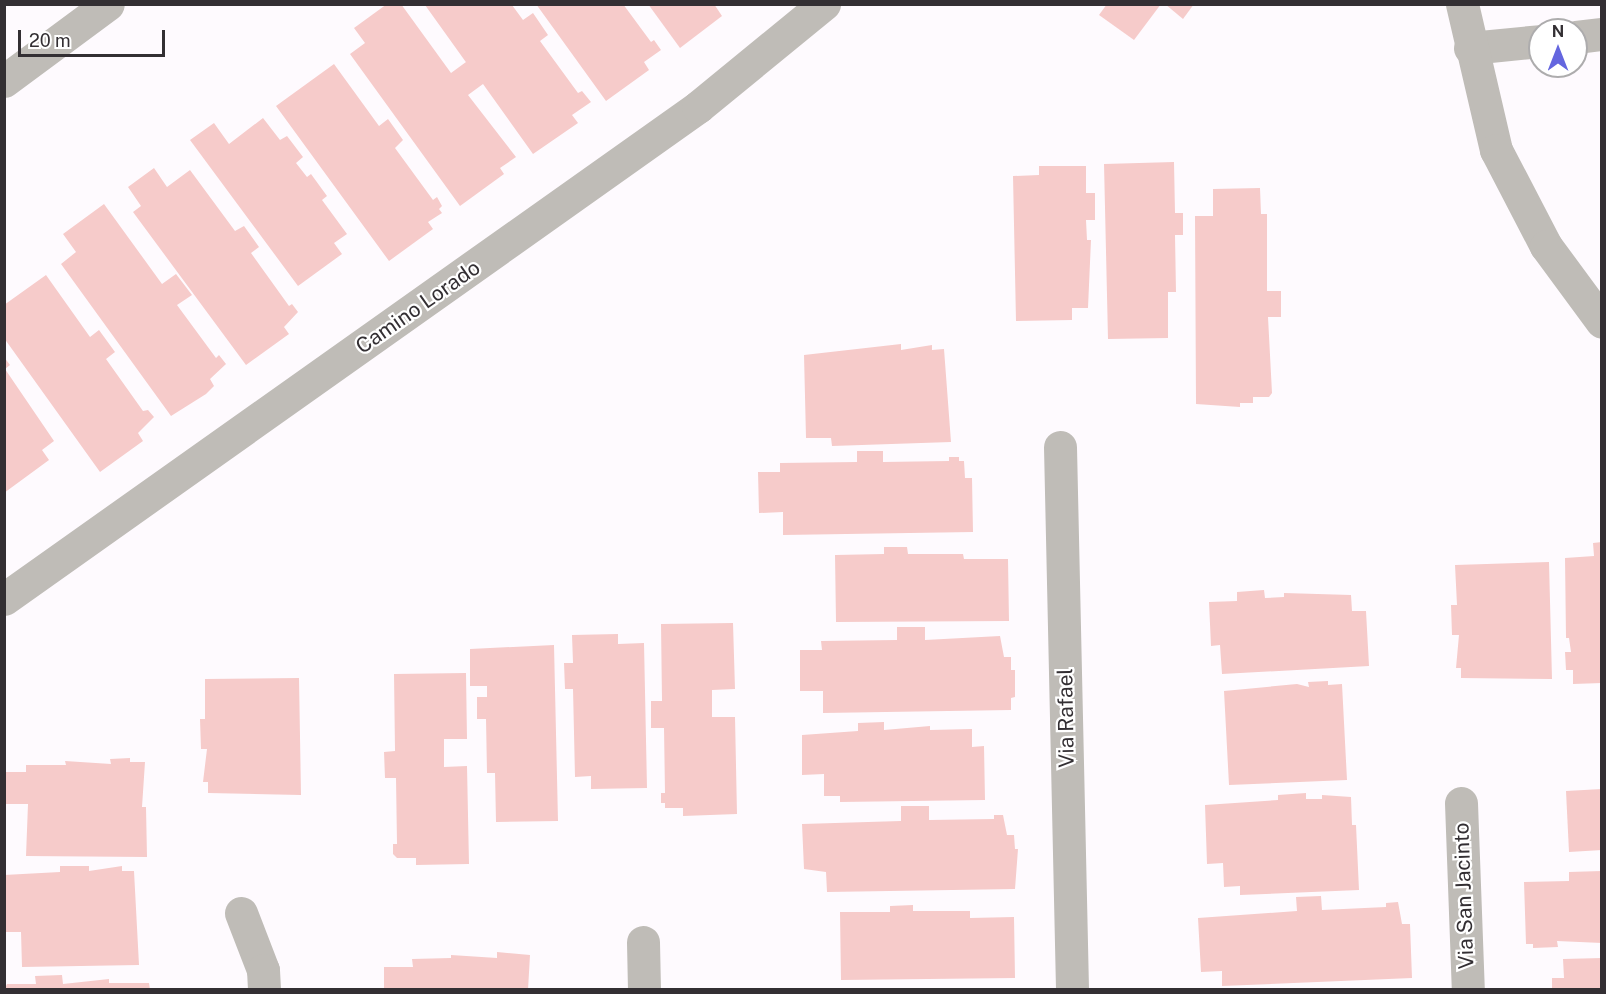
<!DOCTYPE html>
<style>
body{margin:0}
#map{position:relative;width:1606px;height:994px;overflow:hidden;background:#fefafe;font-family:"Public Sans",sans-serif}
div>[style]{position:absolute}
.building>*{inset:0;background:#f6cbca}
.minor>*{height:33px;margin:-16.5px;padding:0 16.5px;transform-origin:16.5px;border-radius:16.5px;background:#bfbcb7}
.tertiary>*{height:33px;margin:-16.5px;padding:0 16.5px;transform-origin:16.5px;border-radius:16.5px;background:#bfbcb7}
span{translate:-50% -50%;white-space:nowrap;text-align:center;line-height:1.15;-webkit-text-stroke:4.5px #fff;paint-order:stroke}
.street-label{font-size:21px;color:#332f33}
.frame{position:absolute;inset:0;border:6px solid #332f33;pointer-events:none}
.north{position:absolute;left:1528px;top:18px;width:60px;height:60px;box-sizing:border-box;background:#fff;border:2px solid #adacad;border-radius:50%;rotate:0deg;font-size:16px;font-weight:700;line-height:24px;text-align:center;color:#332f33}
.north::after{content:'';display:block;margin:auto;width:21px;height:27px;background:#6466df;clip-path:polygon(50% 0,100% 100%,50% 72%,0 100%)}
.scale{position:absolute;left:18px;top:30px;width:147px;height:27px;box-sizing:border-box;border:3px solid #332f33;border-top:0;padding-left:8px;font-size:18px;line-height:21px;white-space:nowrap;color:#332f33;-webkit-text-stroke:4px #fff;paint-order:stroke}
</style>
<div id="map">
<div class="building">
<i style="clip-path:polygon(387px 4px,401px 4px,451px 73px,466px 62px,478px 79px,425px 5px,512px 5px,523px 20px,533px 13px,548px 35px,540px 41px,578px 93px,582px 91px,591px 102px,572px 115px,578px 123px,533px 154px,483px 84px,468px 95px,516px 157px,500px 168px,504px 174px,460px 206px,350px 54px,365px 43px,354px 28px)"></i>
<i style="clip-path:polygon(536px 4px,623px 4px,651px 42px,654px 40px,661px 50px,644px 62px,649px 70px,606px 101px)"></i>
<i style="clip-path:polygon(648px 4px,714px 4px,722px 16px,680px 48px)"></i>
<i style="clip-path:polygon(1107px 4px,1161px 4px,1134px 40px,1099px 15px)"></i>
<i style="clip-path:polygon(1165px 4px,1194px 4px,1183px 19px)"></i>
<i style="clip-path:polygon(334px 64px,379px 126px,388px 119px,403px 140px,395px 148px,433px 200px,437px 197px,442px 206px,439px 209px,442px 213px,428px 222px,433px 229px,389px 261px,276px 106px)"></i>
<i style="clip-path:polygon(263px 118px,280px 140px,287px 136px,303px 157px,296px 163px,307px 177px,311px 174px,327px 196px,322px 200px,347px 234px,334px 243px,342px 254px,298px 286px,190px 140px,214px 123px,229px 144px)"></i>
<i style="clip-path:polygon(1174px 162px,1175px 213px,1183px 213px,1183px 235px,1175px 235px,1176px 292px,1168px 292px,1168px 338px,1108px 339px,1104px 164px)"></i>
<i style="clip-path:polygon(1039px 166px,1086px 166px,1086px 193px,1095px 193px,1095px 220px,1086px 220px,1087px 240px,1091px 240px,1088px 308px,1072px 308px,1072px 320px,1016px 321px,1013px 176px,1039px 175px)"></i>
<i style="clip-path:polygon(154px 168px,167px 187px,190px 170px,235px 231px,244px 226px,259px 247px,251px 253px,289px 306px,292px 304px,298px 312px,284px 327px,289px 334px,246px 365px,133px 212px,141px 206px,128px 187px)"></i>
<i style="clip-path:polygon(1260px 188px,1261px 214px,1267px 214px,1267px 291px,1281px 291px,1281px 317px,1268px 317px,1272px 393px,1269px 397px,1253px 397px,1253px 403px,1240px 403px,1240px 407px,1196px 404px,1195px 216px,1213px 216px,1213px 189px)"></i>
<i style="clip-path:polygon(104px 204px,162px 284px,176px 274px,192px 295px,177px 305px,216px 358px,219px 355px,226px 364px,210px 379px,214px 386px,206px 394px,171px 416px,61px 264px,76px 252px,63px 234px)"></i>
<i style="clip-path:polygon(46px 275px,90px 337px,99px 330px,115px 352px,106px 359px,143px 411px,148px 410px,154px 417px,138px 433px,143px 441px,100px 472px,4px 338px,4px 305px)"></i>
<i style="clip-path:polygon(901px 344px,901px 350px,932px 345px,932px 350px,944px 349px,951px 442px,832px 446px,831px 438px,806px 438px,804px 355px)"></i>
<i style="clip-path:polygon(4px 357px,10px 365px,5px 369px,54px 441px,42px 450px,49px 460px,4px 493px)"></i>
<i style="clip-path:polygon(857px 451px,883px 451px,883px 462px,949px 461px,949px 457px,959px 457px,959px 461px,964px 461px,965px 478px,972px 478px,973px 532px,783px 535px,783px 512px,759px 513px,758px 472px,780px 472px,780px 463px,857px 462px)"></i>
<i style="clip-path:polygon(1602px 542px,1602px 683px,1573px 684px,1573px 670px,1566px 670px,1565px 652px,1571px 652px,1569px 638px,1566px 638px,1565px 558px,1594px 556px,1593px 543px)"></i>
<i style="clip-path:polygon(884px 547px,907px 547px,908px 554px,963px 554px,964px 559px,1008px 559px,1009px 621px,836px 622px,835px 555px,884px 554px)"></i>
<i style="clip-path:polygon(1549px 562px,1552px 679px,1461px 678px,1461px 668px,1456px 668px,1459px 635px,1452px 635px,1451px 605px,1457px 605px,1455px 565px)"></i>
<i style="clip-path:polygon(1264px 590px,1265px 598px,1284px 597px,1284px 593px,1351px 595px,1352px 611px,1366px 611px,1369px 666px,1222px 674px,1220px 645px,1211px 646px,1209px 602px,1237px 601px,1237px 592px)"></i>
<i style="clip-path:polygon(733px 623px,735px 689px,712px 690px,712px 717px,735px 717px,737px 814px,683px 816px,683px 808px,665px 808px,665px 803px,661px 803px,661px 793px,665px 793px,664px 728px,651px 728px,651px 701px,662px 701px,661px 624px)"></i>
<i style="clip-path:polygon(897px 627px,925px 627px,925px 640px,1000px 636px,1004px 657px,1011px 657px,1011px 670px,1015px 670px,1015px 697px,1011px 698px,1011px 710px,823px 713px,823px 691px,800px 691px,800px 650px,822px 650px,821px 641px,897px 640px)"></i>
<i style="clip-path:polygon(618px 634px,618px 644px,644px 643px,647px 788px,591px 789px,591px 776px,575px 777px,573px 689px,565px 689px,564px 663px,573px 663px,572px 635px)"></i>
<i style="clip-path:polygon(554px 645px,558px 821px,496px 822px,495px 773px,487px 773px,486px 719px,477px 719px,477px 697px,487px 697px,487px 686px,470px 686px,470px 649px)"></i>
<i style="clip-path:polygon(466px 673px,467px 739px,444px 739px,444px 767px,467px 766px,469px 864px,416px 865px,416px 858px,397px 858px,393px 854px,393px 844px,397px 844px,396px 778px,385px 778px,384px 752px,395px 751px,394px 674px)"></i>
<i style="clip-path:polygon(299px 678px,301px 795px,208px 793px,208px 782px,203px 782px,207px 749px,201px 749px,200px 719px,205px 719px,205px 679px)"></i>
<i style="clip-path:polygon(1328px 681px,1328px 685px,1342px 684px,1347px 780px,1229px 785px,1224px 691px,1297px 684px,1309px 687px,1308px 682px)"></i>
<i style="clip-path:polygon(884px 722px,884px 730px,930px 726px,930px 730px,972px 729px,972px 747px,984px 746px,985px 800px,840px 802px,840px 796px,824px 796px,824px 774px,802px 775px,802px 735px,858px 731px,858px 723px)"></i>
<i style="clip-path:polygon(130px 758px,130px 762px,145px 762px,142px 807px,146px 807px,147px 857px,26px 856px,28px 804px,4px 804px,4px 772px,26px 772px,26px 765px,66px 765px,65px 761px,111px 764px,110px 759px)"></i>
<i style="clip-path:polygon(1602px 789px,1602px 850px,1569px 852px,1566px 791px)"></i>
<i style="clip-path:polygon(1306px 793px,1306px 799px,1322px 799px,1322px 795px,1351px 797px,1352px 825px,1356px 825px,1359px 890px,1240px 895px,1240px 886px,1224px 887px,1223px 863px,1207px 864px,1205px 805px,1278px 800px,1278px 795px)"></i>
<i style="clip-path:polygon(901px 806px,929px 806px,929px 820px,994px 819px,994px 815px,1003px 815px,1007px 835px,1014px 835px,1015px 849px,1018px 849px,1015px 889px,827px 892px,826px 872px,804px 869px,802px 824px,901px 821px)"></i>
<i style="clip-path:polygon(60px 866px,89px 866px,89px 871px,122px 866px,122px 871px,134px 871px,139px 965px,22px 967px,21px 932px,4px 932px,4px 875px,60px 872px)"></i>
<i style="clip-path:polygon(1602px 871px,1602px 943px,1557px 941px,1558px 947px,1533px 948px,1533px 944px,1526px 944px,1524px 882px,1569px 881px,1569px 872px)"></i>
<i style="clip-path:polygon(1321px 896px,1322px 910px,1386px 907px,1386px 903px,1398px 902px,1402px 924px,1410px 924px,1412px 978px,1222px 986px,1222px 971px,1201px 972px,1198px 918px,1297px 911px,1296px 897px)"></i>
<i style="clip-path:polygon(913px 905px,913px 911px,970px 911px,970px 918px,1014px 917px,1015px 978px,841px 980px,840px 912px,890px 912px,890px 906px)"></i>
<i style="clip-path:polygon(497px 952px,530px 955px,528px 990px,384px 990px,384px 967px,413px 967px,412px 959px,451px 958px,451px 955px,497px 958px)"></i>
<i style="clip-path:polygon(1602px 958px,1602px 990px,1552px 990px,1552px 978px,1564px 978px,1563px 959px)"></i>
<i style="clip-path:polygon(62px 975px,63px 984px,109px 979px,109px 983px,149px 983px,150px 990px,4px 990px,7px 984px,36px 984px,35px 976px)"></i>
</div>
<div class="minor">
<i style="left:1576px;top:37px;width:26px;rotate:-7deg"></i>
<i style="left:1470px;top:48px;width:70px;rotate:-5.7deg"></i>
<i style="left:4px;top:81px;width:129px;rotate:-36.5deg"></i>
<i style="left:1060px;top:447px;width:543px;rotate:88.73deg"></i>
<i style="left:4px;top:599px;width:851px;rotate:-35.33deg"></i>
<i style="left:698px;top:107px;width:163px;rotate:-39.3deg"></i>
<i style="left:1461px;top:803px;width:187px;rotate:87.9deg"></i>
<i style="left:241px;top:913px;width:61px;rotate:68.9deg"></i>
<i style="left:263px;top:970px;width:20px;rotate:87deg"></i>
<i style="left:643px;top:942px;width:48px;rotate:88.8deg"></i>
</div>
<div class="tertiary">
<i style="left:1462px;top:4px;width:150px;rotate:76.9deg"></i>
<i style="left:1496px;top:150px;width:108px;rotate:62.5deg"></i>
<i style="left:1546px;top:246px;width:94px;rotate:53.6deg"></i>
</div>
<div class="street-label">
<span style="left:418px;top:307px;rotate:-35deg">Camino Lorado</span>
<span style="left:1066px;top:718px;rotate:-91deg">Via Rafael</span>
<span style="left:1464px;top:896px;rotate:-92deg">Via San Jacinto</span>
</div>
<div class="frame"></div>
<div class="north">N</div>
<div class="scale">20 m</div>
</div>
